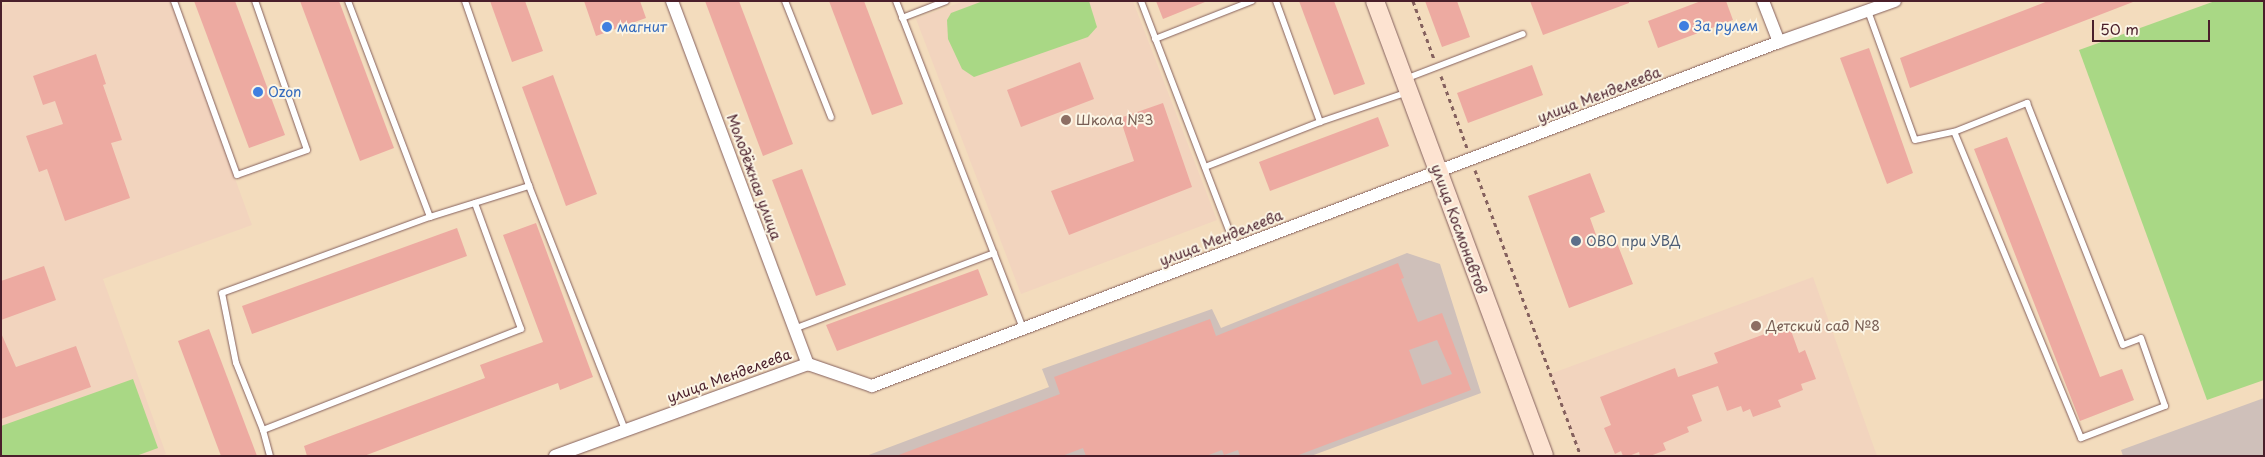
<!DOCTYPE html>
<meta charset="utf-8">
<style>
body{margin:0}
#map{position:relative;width:2265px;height:457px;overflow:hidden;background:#f3dcbd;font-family:"Playpen Sans",sans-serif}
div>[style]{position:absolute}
.built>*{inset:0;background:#f2d4be}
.industrial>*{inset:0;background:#cfc0ba}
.green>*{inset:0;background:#a9d885}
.building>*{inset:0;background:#edaaa1}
.path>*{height:3px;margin-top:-1.5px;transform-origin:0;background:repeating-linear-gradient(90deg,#85615e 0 4px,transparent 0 8px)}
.roads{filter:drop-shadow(0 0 1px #85615e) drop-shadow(0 0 1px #85615e)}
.lane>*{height:6px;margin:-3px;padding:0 3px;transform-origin:3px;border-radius:3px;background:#fff}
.street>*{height:12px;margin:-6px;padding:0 6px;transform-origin:6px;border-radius:6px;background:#fff}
.secondary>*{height:18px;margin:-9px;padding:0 9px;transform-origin:9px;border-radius:9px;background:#fde3d1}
.dots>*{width:14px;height:14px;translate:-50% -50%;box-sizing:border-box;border:2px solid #fcf5e5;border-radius:50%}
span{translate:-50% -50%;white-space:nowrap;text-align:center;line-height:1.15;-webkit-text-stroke:4px #fcf5e5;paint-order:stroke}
.shop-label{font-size:14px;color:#366cbe}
.left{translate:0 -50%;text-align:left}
.street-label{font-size:14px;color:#4a1f2b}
.education-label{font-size:14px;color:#785e54}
.service-label{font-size:14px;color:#4e5e75}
.frame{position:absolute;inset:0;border:2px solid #4a1f2b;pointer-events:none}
.scale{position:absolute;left:2092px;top:20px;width:118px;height:22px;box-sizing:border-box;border:2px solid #4a1f2b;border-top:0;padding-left:6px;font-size:15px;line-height:18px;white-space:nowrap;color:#4a1f2b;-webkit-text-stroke:4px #fcf5e5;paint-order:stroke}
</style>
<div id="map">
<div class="built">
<i style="clip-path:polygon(15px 1px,170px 1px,252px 225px,103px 279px,166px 454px,160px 456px,1px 456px,1px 6px)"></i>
<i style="clip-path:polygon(964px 1px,1133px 1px,1217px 220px,1021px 294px,916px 19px)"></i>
<i style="clip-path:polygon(1813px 277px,1877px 456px,1580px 456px,1550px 374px)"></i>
</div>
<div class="industrial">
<i style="clip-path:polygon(1407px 253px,1440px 264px,1481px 393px,1311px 456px,866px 456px,1049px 387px,1042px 369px,1212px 309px,1221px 328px)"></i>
<i style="clip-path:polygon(2264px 398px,2264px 456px,2123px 456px,2121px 450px)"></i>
</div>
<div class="green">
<i style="clip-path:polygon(983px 1px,1089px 1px,1097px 27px,1088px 37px,974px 77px,962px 69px,948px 39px,947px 20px,951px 13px)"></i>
<i style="clip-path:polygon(2215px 1px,2264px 1px,2264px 380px,2207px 400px,2079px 50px)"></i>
<i style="clip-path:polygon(133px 379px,158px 448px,136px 456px,1px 456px,1px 426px)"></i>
</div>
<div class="building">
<i style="clip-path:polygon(194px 1px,235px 1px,285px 135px,249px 148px)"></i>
<i style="clip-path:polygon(300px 1px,339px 1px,394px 148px,360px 161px)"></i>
<i style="clip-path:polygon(490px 1px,525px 1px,543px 51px,512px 62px)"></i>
<i style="clip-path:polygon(584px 1px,640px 1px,646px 18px,596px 36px)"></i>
<i style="clip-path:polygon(705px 1px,739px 1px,793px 144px,763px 156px)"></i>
<i style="clip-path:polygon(829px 1px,864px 1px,903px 104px,872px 115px)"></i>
<i style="clip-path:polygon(1156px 1px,1205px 1px,1205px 2px,1163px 19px)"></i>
<i style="clip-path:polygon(1299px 1px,1334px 1px,1365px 84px,1334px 95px)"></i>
<i style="clip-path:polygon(1425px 1px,1457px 1px,1470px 37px,1442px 47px)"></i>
<i style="clip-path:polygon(1530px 1px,1629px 1px,1629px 3px,1543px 35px)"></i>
<i style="clip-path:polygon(1701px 1px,1726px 1px,1733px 20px,1658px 48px,1648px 21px)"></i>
<i style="clip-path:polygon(2048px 1px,2133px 2px,1910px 88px,1900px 58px)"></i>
<i style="clip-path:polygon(1869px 48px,1913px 173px,1887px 184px,1840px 58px)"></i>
<i style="clip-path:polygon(96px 54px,106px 84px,103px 85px,122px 140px,111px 143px,130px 198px,65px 221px,47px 169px,39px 172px,26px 136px,63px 124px,55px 101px,43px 105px,33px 76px)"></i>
<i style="clip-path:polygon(1080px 62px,1094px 99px,1021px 127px,1007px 90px)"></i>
<i style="clip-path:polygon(1532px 65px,1543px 95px,1468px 123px,1457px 93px)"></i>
<i style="clip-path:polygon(553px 75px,597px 194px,566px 206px,522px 87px)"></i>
<i style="clip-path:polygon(1163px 103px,1192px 187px,1069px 235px,1051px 191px,1134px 161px,1120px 118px)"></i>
<i style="clip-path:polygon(1378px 117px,1389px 146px,1270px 191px,1259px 162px)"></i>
<i style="clip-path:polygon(2007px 137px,2100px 377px,2122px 369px,2134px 400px,2080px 421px,1974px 149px)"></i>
<i style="clip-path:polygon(802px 169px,846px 285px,816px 296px,772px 180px)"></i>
<i style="clip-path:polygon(1590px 173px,1605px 212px,1590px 218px,1601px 249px,1617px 243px,1633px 284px,1569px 308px,1528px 196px)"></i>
<i style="clip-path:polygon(536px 223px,593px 377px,560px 390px,558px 383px,364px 456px,307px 456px,304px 446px,485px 378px,480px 365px,543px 342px,503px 235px)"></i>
<i style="clip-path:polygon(457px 228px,467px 256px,252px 334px,242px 306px)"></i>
<i style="clip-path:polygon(evenodd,1398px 263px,1404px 278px,1401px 279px,1418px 322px,1442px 313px,1471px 390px,1296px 456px,1240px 456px,1238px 450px,1224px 455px,1222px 450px,1206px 456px,1086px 456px,1083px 448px,1062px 456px,896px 456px,1060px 394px,1054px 377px,1210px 319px,1216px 336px,1398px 263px,1437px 340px,1452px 374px,1422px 385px,1409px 350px,1437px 340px)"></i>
<i style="clip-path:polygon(44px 266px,56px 300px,1px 320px,1px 281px)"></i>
<i style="clip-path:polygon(978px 269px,988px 295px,837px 351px,826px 325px)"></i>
<i style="clip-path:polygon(1789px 325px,1799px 353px,1805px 350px,1816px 379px,1801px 384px,1803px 390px,1778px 400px,1781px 407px,1753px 417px,1750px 409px,1743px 412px,1741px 406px,1727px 411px,1718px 386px,1692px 395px,1702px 421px,1687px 427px,1689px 432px,1663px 443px,1666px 450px,1650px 456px,1640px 456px,1639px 452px,1629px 456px,1623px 456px,1621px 451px,1615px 454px,1604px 428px,1611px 425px,1600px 397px,1675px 368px,1678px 377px,1718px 363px,1714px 353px)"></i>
<i style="clip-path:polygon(209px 329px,257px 456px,221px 456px,178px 341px)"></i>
<i style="clip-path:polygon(1px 333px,16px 367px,76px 346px,91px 387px,1px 419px)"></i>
</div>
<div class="path">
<i style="left:1413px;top:1px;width:62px;rotate:70.1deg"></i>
<i style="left:1441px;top:76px;width:77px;rotate:70.1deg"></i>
<i style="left:1475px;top:170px;width:305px;rotate:69.7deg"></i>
</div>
<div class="roads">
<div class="lane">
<i style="left:174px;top:1px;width:185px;rotate:70.1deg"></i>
<i style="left:237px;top:175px;width:74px;rotate:-19.7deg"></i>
<i style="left:307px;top:150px;width:158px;rotate:-109.2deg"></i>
<i style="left:348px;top:1px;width:231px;rotate:69.2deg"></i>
<i style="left:465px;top:1px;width:196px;rotate:70.9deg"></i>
<i style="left:529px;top:186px;width:262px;rotate:68.5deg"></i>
<i style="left:785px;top:1px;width:125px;rotate:68.4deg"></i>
<i style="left:896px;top:1px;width:352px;rotate:68.8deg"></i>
<i style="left:1141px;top:1px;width:265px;rotate:69deg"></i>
<i style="left:1276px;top:1px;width:129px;rotate:70deg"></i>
<i style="left:1868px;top:11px;width:137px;rotate:70deg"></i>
<i style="left:1915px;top:140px;width:40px;rotate:-12deg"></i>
<i style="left:1954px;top:132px;width:79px;rotate:-21.7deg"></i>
<i style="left:2027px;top:103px;width:260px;rotate:68.4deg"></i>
<i style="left:2123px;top:345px;width:19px;rotate:-21deg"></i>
<i style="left:2141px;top:338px;width:72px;rotate:70.6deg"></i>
<i style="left:2165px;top:406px;width:90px;rotate:159.1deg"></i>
<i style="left:2081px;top:438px;width:331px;rotate:-112.5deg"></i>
<i style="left:902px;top:18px;width:47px;rotate:-21.1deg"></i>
<i style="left:1155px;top:39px;width:104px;rotate:-21.4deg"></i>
<i style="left:1405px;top:79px;width:126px;rotate:-20.9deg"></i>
<i style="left:1205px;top:167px;width:123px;rotate:-21.4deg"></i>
<i style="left:1320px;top:122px;width:93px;rotate:-18.8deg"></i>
<i style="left:794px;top:329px;width:214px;rotate:-20.8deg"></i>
<i style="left:263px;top:430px;width:72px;rotate:-111.9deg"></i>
<i style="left:236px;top:363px;width:71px;rotate:-101.3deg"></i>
<i style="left:222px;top:293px;width:221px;rotate:-20.1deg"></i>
<i style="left:430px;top:217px;width:104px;rotate:-17.4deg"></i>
<i style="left:270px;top:456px;width:27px;rotate:-105deg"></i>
<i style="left:263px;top:430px;width:277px;rotate:-21.4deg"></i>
<i style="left:521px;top:329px;width:134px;rotate:-110.1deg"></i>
</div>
<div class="street">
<i style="left:672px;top:1px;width:388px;rotate:69.5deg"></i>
<i style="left:1763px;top:1px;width:44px;rotate:68.7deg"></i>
<i style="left:555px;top:456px;width:269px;rotate:-20deg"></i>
<i style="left:808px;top:364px;width:68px;rotate:19deg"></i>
<i style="left:872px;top:386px;width:970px;rotate:-20.77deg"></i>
<i style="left:1779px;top:42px;width:123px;rotate:-19.5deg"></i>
</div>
<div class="secondary">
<i style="left:1375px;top:1px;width:485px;rotate:69.6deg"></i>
</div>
</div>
<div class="dots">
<i style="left:1684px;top:26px;background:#3f7fe0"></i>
<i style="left:607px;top:27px;background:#3f7fe0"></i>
<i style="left:258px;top:92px;background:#3f7fe0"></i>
<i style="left:1066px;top:120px;background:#8d6e63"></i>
<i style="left:1576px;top:241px;background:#5c6f8a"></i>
<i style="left:1756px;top:326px;background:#8d6e63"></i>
</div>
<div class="shop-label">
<span class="left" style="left:1694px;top:26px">За рулем</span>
<span class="left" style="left:617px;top:27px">магнит</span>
<span class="left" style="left:268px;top:92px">Ozon</span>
</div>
<div class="street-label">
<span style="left:1599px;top:95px;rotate:-21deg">улица Менделеева</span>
<span style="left:754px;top:177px;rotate:70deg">Молодёжная улица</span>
<span style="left:1459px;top:229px;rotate:70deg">улица Космонавтов</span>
<span style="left:1221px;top:238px;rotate:-21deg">улица Менделеева</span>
<span style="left:729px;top:376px;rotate:-20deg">улица Менделеева</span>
</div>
<div class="education-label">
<span class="left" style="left:1076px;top:120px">Школа №3</span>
<span class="left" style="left:1766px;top:326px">Детский сад №8</span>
</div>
<div class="service-label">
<span class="left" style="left:1586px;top:241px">ОВО при УВД</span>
</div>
<div class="frame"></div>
<div class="scale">50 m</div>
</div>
